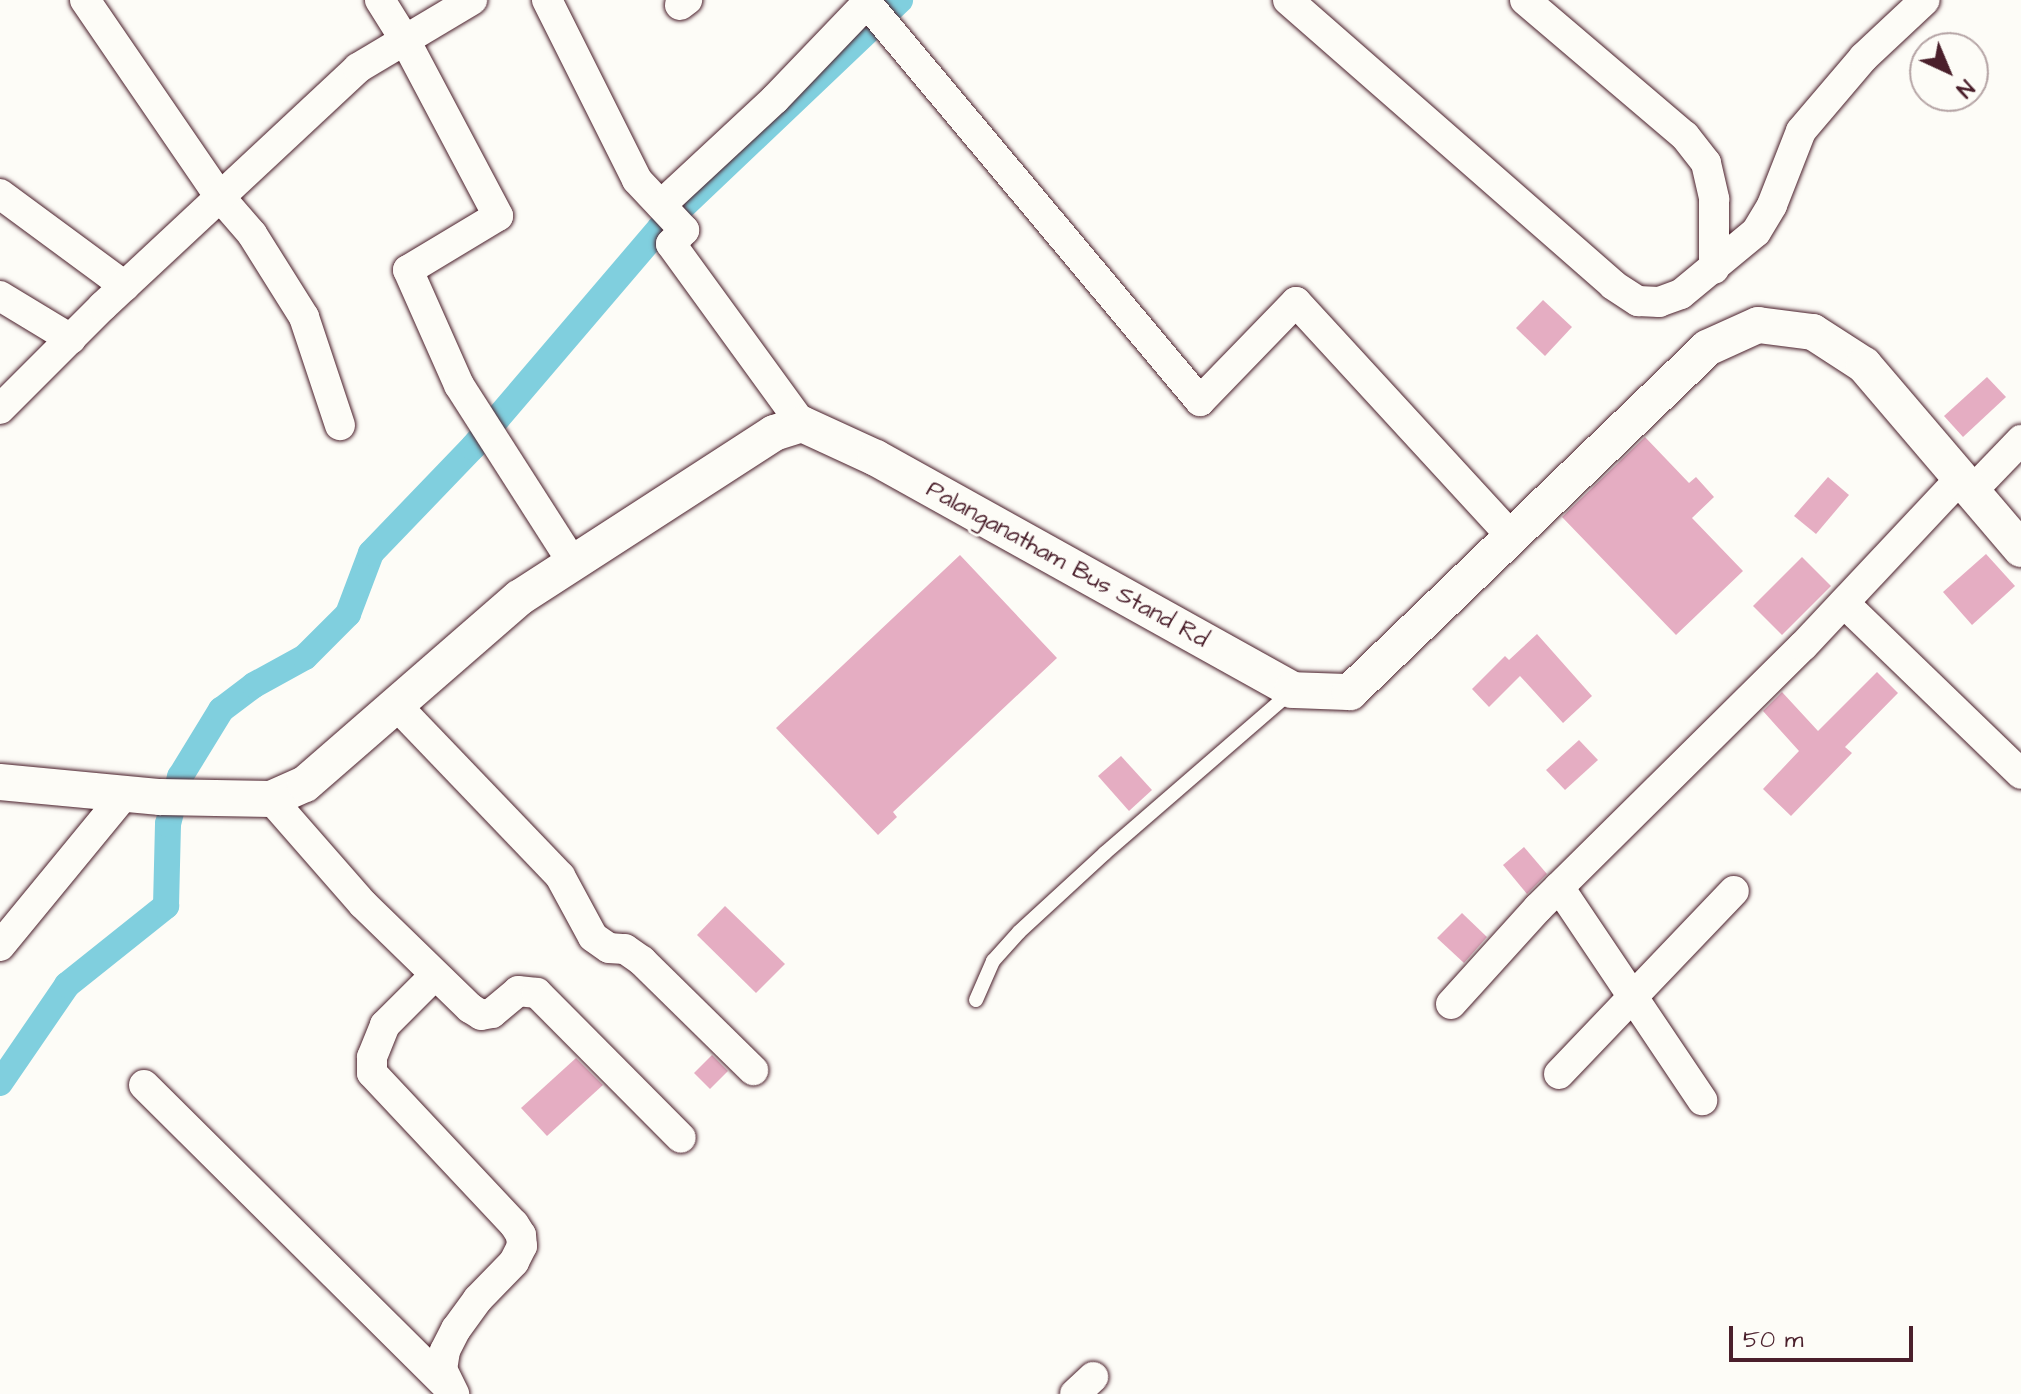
<!DOCTYPE html>
<style>
body{margin:0}
#map{position:relative;width:2021px;height:1394px;overflow:hidden;background:#fdfcf7;font-family:"Architects Daughter",sans-serif}
div>[style]{position:absolute}
.canal>*{height:26px;margin:-13px;padding:0 13px;transform-origin:13px;border-radius:13px;background:#80cfde}
.building>*{inset:0;background:#e5adc2}
.roads{filter:drop-shadow(0 0 2px #4a1f2b) drop-shadow(0 0 2px #4a1f2b)}
.service>*{height:14px;margin:-7px;padding:0 7px;transform-origin:7px;border-radius:7px;background:#fdfcf7}
.minor>*{height:30px;margin:-15px;padding:0 15px;transform-origin:15px;border-radius:15px;background:#fdfcf7}
.tertiary>*{height:36px;margin:-18px;padding:0 18px;transform-origin:18px;border-radius:18px;background:#fdfcf7}
span{translate:-50% -50%;white-space:nowrap;text-align:center;line-height:1.15;-webkit-text-stroke:6px #fdfcf7;paint-order:stroke}
.street-label{font-size:24px;color:#4a1f2b}
.north{position:absolute;left:1909px;top:32px;width:80px;height:80px;box-sizing:border-box;background:#fdfcf7;border:2px solid #b5a4a5;border-radius:50%;rotate:136deg;font-size:22px;font-weight:700;line-height:32px;text-align:center;color:#4a1f2b}
.north::after{content:'';display:block;margin:auto;width:28px;height:36px;background:#4a1f2b;clip-path:polygon(50% 0,100% 100%,50% 72%,0 100%)}
.scale{position:absolute;left:1729px;top:1326px;width:184px;height:36px;box-sizing:border-box;border:4px solid #4a1f2b;border-top:0;padding-left:10px;font-size:24px;line-height:28px;white-space:nowrap;color:#4a1f2b;-webkit-text-stroke:6px #fdfcf7;paint-order:stroke}
</style>
<div id="map">
<div class="canal">
<i style="left:0;top:1083px;width:119px;rotate:-55.6deg"></i>
<i style="left:67px;top:985px;width:127px;rotate:-38.6deg"></i>
<i style="left:166px;top:906px;width:82px;rotate:-88.6deg"></i>
<i style="left:168px;top:824px;width:49px;rotate:-75.7deg"></i>
<i style="left:180px;top:777px;width:79px;rotate:-58.5deg"></i>
<i style="left:221px;top:710px;width:41px;rotate:-37.1deg"></i>
<i style="left:254px;top:685px;width:58px;rotate:-28.8deg"></i>
<i style="left:305px;top:657px;width:61px;rotate:-45deg"></i>
<i style="left:348px;top:614px;width:65px;rotate:-69.3deg"></i>
<i style="left:371px;top:553px;width:147px;rotate:-46.1deg"></i>
<i style="left:473px;top:447px;width:288px;rotate:-49.5deg"></i>
<i style="left:660px;top:228px;width:331px;rotate:-43.5deg"></i>
</div>
<div class="building">
<i style="clip-path:polygon(1543px 300px,1572px 327px,1545px 356px,1516px 328px)"></i>
<i style="clip-path:polygon(1987px 377px,2006px 397px,1963px 437px,1944px 416px)"></i>
<i style="clip-path:polygon(1645px 437px,1689px 483px,1696px 477px,1714px 497px,1692px 518px,1743px 571px,1676px 635px,1562px 517px)"></i>
<i style="clip-path:polygon(1828px 477px,1849px 495px,1816px 534px,1794px 516px)"></i>
<i style="clip-path:polygon(1986px 554px,2015px 586px,1972px 625px,1943px 592px)"></i>
<i style="clip-path:polygon(960px 555px,1057px 658px,893px 812px,897px 817px,878px 835px,776px 728px)"></i>
<i style="clip-path:polygon(1802px 557px,1831px 586px,1782px 635px,1753px 606px)"></i>
<i style="clip-path:polygon(1537px 634px,1592px 696px,1563px 723px,1520px 676px,1489px 707px,1472px 689px,1505px 656px,1509px 660px)"></i>
<i style="clip-path:polygon(1877px 672px,1898px 693px,1845px 747px,1852px 753px,1791px 816px,1763px 789px,1799px 751px,1763px 711px,1782px 692px,1818px 731px)"></i>
<i style="clip-path:polygon(1579px 740px,1598px 760px,1565px 790px,1546px 770px)"></i>
<i style="clip-path:polygon(1121px 756px,1152px 790px,1129px 811px,1098px 776px)"></i>
<i style="clip-path:polygon(1524px 847px,1547px 874px,1527px 894px,1503px 865px)"></i>
<i style="clip-path:polygon(725px 906px,785px 964px,756px 993px,697px 935px)"></i>
<i style="clip-path:polygon(1462px 913px,1487px 937px,1464px 963px,1437px 938px)"></i>
<i style="clip-path:polygon(712px 1055px,728px 1071px,710px 1089px,694px 1073px)"></i>
<i style="clip-path:polygon(576px 1058px,603px 1085px,547px 1136px,521px 1108px)"></i>
</div>
<div class="roads">
<div class="service">
<i style="left:976px;top:1000px;width:43px;rotate:-66.4deg"></i>
<i style="left:993px;top:961px;width:39px;rotate:-48deg"></i>
<i style="left:1019px;top:932px;width:117px;rotate:-42.6deg"></i>
<i style="left:1105px;top:853px;width:247px;rotate:-40.9deg"></i>
</div>
<div class="minor">
<i style="left:85px;top:0;width:239px;rotate:55.6deg"></i>
<i style="left:220px;top:197px;width:49px;rotate:49.1deg"></i>
<i style="left:252px;top:234px;width:98px;rotate:57.9deg"></i>
<i style="left:304px;top:317px;width:114px;rotate:71.6deg"></i>
<i style="left:380px;top:0;width:47px;rotate:58deg"></i>
<i style="left:405px;top:40px;width:199px;rotate:62.1deg"></i>
<i style="left:498px;top:216px;width:105px;rotate:149deg"></i>
<i style="left:408px;top:270px;width:126px;rotate:66.1deg"></i>
<i style="left:459px;top:385px;width:211px;rotate:57.4deg"></i>
<i style="left:547px;top:0;width:201px;rotate:63.4deg"></i>
<i style="left:637px;top:180px;width:69px;rotate:46.8deg"></i>
<i style="left:684px;top:230px;width:19px;rotate:133deg"></i>
<i style="left:671px;top:244px;width:223px;rotate:54deg"></i>
<i style="left:1288px;top:0;width:432px;rotate:41.2deg"></i>
<i style="left:1613px;top:285px;width:30px;rotate:33deg"></i>
<i style="left:1638px;top:301px;width:21px;rotate:3deg"></i>
<i style="left:1659px;top:302px;width:23px;rotate:-20deg"></i>
<i style="left:1681px;top:294px;width:97px;rotate:-39.6deg"></i>
<i style="left:1756px;top:232px;width:31px;rotate:-59deg"></i>
<i style="left:1772px;top:205px;width:79px;rotate:-68.6deg"></i>
<i style="left:1801px;top:131px;width:97px;rotate:-49.6deg"></i>
<i style="left:1864px;top:57px;width:83px;rotate:-43.1deg"></i>
<i style="left:1525px;top:0;width:210px;rotate:40.4deg"></i>
<i style="left:1685px;top:136px;width:34px;rotate:52deg"></i>
<i style="left:1706px;top:163px;width:37px;rotate:77deg"></i>
<i style="left:1714px;top:199px;width:70px;rotate:90deg"></i>
<i style="left:867px;top:3px;width:519px;rotate:50.08deg"></i>
<i style="left:1200px;top:401px;width:138px;rotate:-45.9deg"></i>
<i style="left:1296px;top:302px;width:319px;rotate:47.4deg"></i>
<i style="left:680px;top:5px;width:9px;rotate:-36deg"></i>
<i style="left:0;top:194px;width:155px;rotate:36.4deg"></i>
<i style="left:661px;top:205px;width:156px;rotate:-42.9deg"></i>
<i style="left:775px;top:99px;width:133px;rotate:-46.2deg"></i>
<i style="left:867px;top:3px;width:4px;rotate:-135deg"></i>
<i style="left:0;top:296px;width:83px;rotate:31.2deg"></i>
<i style="left:0;top:409px;width:146px;rotate:-45deg"></i>
<i style="left:103px;top:306px;width:349px;rotate:-43deg"></i>
<i style="left:358px;top:68px;width:133px;rotate:-30.8deg"></i>
<i style="left:1972px;top:491px;width:71px;rotate:-46.1deg"></i>
<i style="left:1844px;top:603px;width:246px;rotate:44deg"></i>
<i style="left:396px;top:705px;width:237px;rotate:46.2deg"></i>
<i style="left:560px;top:876px;width:69px;rotate:61.6deg"></i>
<i style="left:593px;top:937px;width:19px;rotate:35deg"></i>
<i style="left:609px;top:948px;width:16px;rotate:4deg"></i>
<i style="left:625px;top:949px;width:21px;rotate:35deg"></i>
<i style="left:642px;top:961px;width:156px;rotate:44.5deg"></i>
<i style="left:271px;top:799px;width:140px;rotate:48.8deg"></i>
<i style="left:363px;top:904px;width:149px;rotate:44.2deg"></i>
<i style="left:470px;top:1008px;width:13px;rotate:32deg"></i>
<i style="left:481px;top:1015px;width:11px;rotate:-10deg"></i>
<i style="left:492px;top:1013px;width:34px;rotate:-40deg"></i>
<i style="left:518px;top:991px;width:19px;rotate:6deg"></i>
<i style="left:537px;top:993px;width:204px;rotate:45.2deg"></i>
<i style="left:1559px;top:887px;width:257px;rotate:56.1deg"></i>
<i style="left:0;top:946px;width:197px;rotate:-50.6deg"></i>
<i style="left:435px;top:975px;width:71px;rotate:135deg"></i>
<i style="left:385px;top:1025px;width:35px;rotate:112deg"></i>
<i style="left:372px;top:1057px;width:16px;rotate:90deg"></i>
<i style="left:372px;top:1073px;width:207px;rotate:46.8deg"></i>
<i style="left:514px;top:1224px;width:13px;rotate:58deg"></i>
<i style="left:521px;top:1235px;width:11px;rotate:85deg"></i>
<i style="left:522px;top:1246px;width:18px;rotate:117deg"></i>
<i style="left:514px;top:1262px;width:52px;rotate:134.2deg"></i>
<i style="left:478px;top:1299px;width:37px;rotate:126deg"></i>
<i style="left:456px;top:1329px;width:25px;rotate:117deg"></i>
<i style="left:445px;top:1351px;width:18px;rotate:99deg"></i>
<i style="left:442px;top:1369px;width:28px;rotate:64deg"></i>
<i style="left:1451px;top:1004px;width:130px;rotate:-47.8deg"></i>
<i style="left:1538px;top:908px;width:373px;rotate:-44.7deg"></i>
<i style="left:1803px;top:646px;width:231px;rotate:-46.8deg"></i>
<i style="left:1559px;top:1074px;width:253px;rotate:-46.3deg"></i>
<i style="left:144px;top:1085px;width:430px;rotate:44.8deg"></i>
<i style="left:1075px;top:1394px;width:25px;rotate:-43deg"></i>
</div>
<div class="tertiary">
<i style="left:0;top:782px;width:161px;rotate:5.4deg"></i>
<i style="left:160px;top:797px;width:111px;rotate:1deg"></i>
<i style="left:271px;top:799px;width:37px;rotate:-24deg"></i>
<i style="left:305px;top:784px;width:284px;rotate:-41deg"></i>
<i style="left:519px;top:598px;width:304px;rotate:-32.9deg"></i>
<i style="left:774px;top:433px;width:29px;rotate:-18deg"></i>
<i style="left:802px;top:424px;width:81px;rotate:24.7deg"></i>
<i style="left:876px;top:458px;width:476px;rotate:29.1deg"></i>
<i style="left:1292px;top:690px;width:58px;rotate:2deg"></i>
<i style="left:1350px;top:692px;width:496px;rotate:-43.9deg"></i>
<i style="left:1707px;top:348px;width:56px;rotate:-24.3deg"></i>
<i style="left:1758px;top:325px;width:55px;rotate:7.3deg"></i>
<i style="left:1813px;top:332px;width:61px;rotate:32.9deg"></i>
<i style="left:1864px;top:365px;width:242px;rotate:49.5deg"></i>
</div>
</div>
<div class="street-label">
<span style="left:1067px;top:565px;rotate:29deg">Palanganatham Bus Stand Rd</span>
</div>
<div class="north">N</div>
<div class="scale">50 m</div>
</div>
